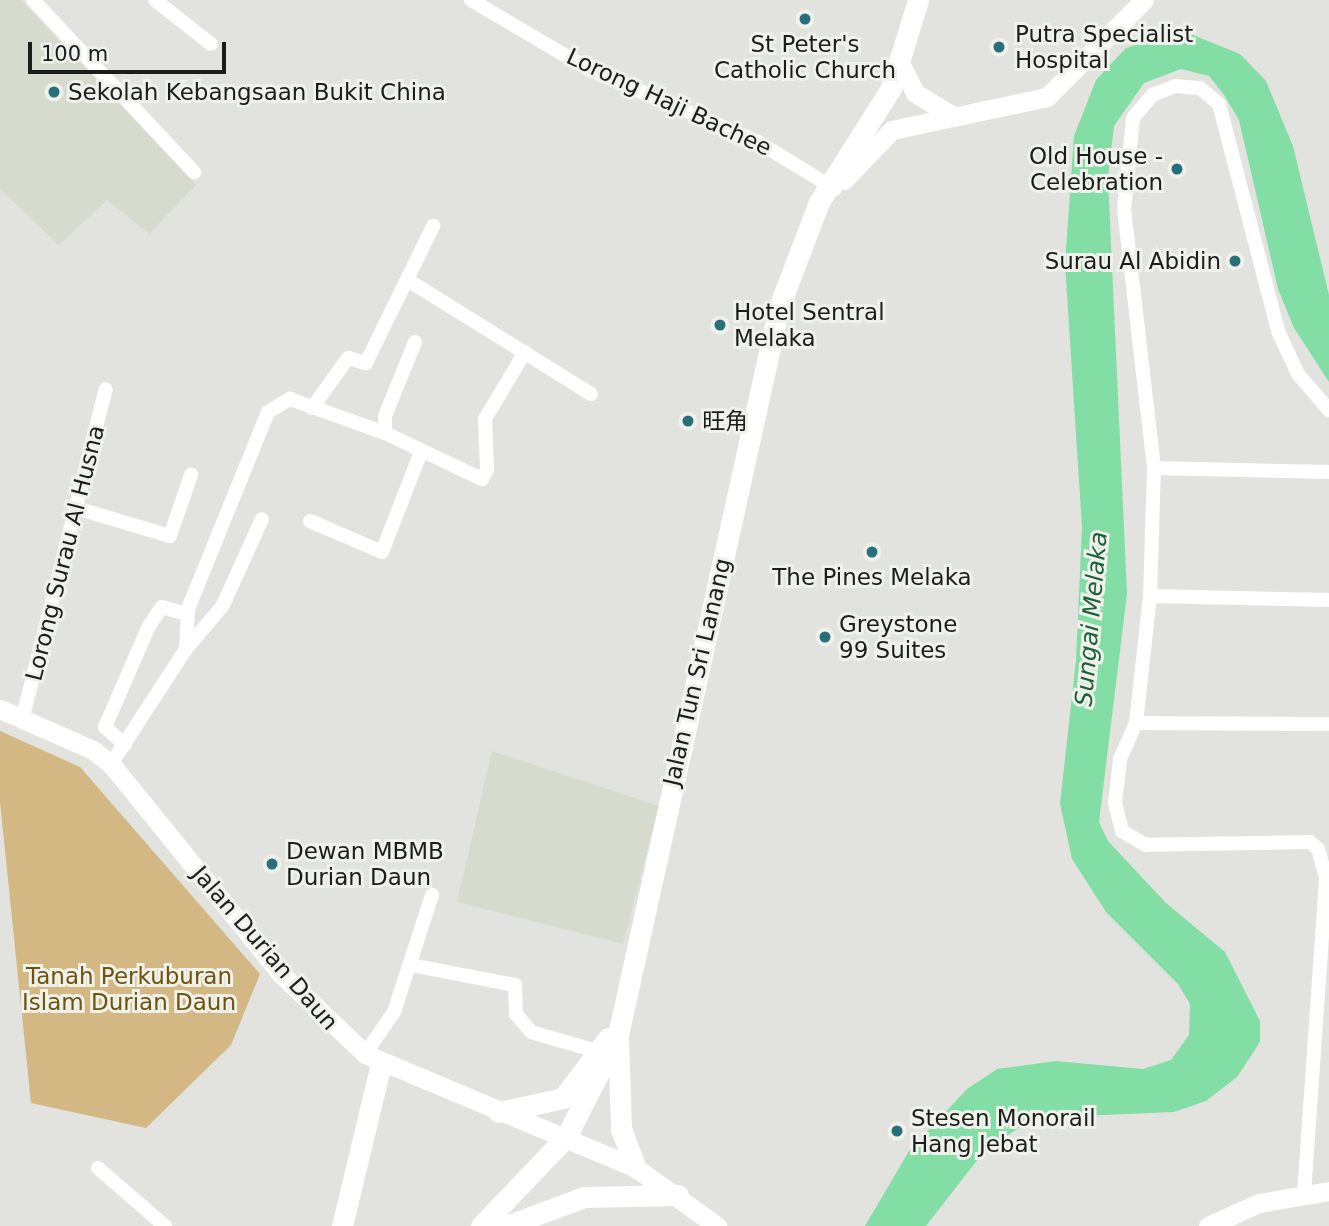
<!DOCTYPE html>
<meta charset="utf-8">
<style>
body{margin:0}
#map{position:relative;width:1329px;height:1226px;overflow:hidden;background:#e2e3de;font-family:"DejaVu Sans","Noto Sans SC",sans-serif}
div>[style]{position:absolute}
.built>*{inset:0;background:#d7dbce}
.green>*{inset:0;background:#d3b883}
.water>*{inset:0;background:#83dea5}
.street>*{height:14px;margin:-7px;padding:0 7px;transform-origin:7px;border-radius:7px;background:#fff}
.secondary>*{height:19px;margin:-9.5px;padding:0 9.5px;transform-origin:9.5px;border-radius:9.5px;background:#fff}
.primary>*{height:21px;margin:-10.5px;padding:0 10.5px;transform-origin:10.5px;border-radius:10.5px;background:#fff}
.dots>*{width:19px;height:19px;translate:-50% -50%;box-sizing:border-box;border:4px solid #eff1eb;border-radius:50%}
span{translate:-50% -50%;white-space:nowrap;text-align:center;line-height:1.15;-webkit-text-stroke:6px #eff1eb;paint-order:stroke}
.poi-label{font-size:23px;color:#1c1d1b}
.left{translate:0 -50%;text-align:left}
.right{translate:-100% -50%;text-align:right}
.street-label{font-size:23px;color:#1c1d1b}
.park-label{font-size:23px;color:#6f520b}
.water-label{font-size:24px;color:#1d5f3b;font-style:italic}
.scale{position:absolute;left:28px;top:42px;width:198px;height:32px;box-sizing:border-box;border:4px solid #1c1d1b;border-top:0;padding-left:9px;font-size:21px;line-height:24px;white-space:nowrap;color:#1c1d1b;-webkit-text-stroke:5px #eff1eb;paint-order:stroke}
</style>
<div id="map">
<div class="built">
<i style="clip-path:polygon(0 0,21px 0,196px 185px,149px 234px,107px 200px,59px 245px,0 189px)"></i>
<i style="clip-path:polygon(492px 751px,659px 806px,623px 944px,457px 902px)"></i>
</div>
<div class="green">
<i style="clip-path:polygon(0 731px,80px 767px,260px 974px,231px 1045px,146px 1128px,31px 1103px,0 802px)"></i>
</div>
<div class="water">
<i style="clip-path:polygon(1183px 31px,1240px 54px,1266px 81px,1293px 146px,1329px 295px,1329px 382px,1294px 328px,1278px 289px,1239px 120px,1224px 95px,1209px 76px,1181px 69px,1144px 83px,1114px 126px,1108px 178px,1127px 594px,1099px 822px,1108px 841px,1166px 903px,1225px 952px,1260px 1021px,1260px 1042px,1237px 1077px,1206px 1101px,1174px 1112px,1034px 1118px,985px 1150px,926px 1226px,865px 1226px,909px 1151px,967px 1089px,997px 1069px,1056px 1061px,1143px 1069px,1171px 1060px,1189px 1035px,1190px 1004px,1178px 984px,1106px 912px,1072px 859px,1060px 804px,1076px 660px,1082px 527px,1065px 264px,1074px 136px,1096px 80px,1126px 48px)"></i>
</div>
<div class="street">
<i style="left:33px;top:0;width:236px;rotate:46.9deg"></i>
<i style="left:155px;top:0;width:71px;rotate:38.2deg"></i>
<i style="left:471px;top:0;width:136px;rotate:30.5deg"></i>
<i style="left:588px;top:69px;width:185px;rotate:23.2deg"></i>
<i style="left:758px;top:142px;width:90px;rotate:31.4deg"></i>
<i style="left:411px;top:282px;width:212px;rotate:31.9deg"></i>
<i style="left:415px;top:342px;width:80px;rotate:112.1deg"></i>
<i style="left:385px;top:416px;width:17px;rotate:90deg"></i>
<i style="left:385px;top:433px;width:107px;rotate:25.4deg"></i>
<i style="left:482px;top:479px;width:10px;rotate:-61deg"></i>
<i style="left:487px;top:470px;width:51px;rotate:-92.2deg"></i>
<i style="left:485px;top:419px;width:78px;rotate:-59.2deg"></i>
<i style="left:312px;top:408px;width:62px;rotate:-54.2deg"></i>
<i style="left:348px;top:358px;width:19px;rotate:16deg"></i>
<i style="left:366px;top:363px;width:153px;rotate:-63.9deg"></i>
<i style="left:1154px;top:468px;width:175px;rotate:1.3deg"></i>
<i style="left:76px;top:508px;width:98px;rotate:16.6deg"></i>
<i style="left:170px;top:536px;width:65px;rotate:-71deg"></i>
<i style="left:310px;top:521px;width:78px;rotate:23.3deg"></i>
<i style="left:382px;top:552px;width:107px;rotate:-68.7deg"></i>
<i style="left:1150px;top:596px;width:179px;rotate:1.3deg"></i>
<i style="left:186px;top:649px;width:57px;rotate:-49.9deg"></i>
<i style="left:223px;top:605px;width:94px;rotate:-65.6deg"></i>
<i style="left:23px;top:716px;width:337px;rotate:-75.8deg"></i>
<i style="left:1136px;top:723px;width:193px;rotate:0.3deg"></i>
<i style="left:125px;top:745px;width:27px;rotate:-138deg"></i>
<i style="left:105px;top:727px;width:110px;rotate:-66.5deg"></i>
<i style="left:149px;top:626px;width:23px;rotate:-56deg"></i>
<i style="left:162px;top:607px;width:26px;rotate:16deg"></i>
<i style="left:111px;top:764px;width:137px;rotate:-56.9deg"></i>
<i style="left:186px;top:649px;width:40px;rotate:-87.1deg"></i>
<i style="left:188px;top:609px;width:213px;rotate:-67.9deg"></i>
<i style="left:268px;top:412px;width:26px;rotate:-31deg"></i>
<i style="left:290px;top:399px;width:101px;rotate:19.7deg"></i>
<i style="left:411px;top:965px;width:106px;rotate:10.9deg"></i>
<i style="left:515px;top:985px;width:29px;rotate:88deg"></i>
<i style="left:516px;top:1014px;width:23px;rotate:50deg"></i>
<i style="left:531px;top:1032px;width:68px;rotate:16.3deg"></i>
<i style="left:365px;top:1054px;width:51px;rotate:-55.4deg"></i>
<i style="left:394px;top:1012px;width:123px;rotate:-72deg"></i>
<i style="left:98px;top:1168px;width:89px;rotate:40.9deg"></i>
<i style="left:1304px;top:1194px;width:317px;rotate:-86deg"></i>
<i style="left:1326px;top:878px;width:30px;rotate:-105deg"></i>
<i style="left:1318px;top:849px;width:11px;rotate:-139deg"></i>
<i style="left:1310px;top:842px;width:164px;rotate:179deg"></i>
<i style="left:1146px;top:845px;width:28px;rotate:-150deg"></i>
<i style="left:1122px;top:831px;width:29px;rotate:-104deg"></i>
<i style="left:1115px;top:803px;width:44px;rotate:-83.5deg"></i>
<i style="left:1120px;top:759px;width:39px;rotate:-66deg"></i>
<i style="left:1136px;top:723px;width:128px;rotate:-83.7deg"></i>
<i style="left:1150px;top:596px;width:128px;rotate:-88.2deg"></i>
<i style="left:1154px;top:468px;width:260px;rotate:-96.6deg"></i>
<i style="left:1124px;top:210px;width:92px;rotate:-84.4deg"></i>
<i style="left:1133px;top:118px;width:30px;rotate:-50deg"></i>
<i style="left:1152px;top:95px;width:25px;rotate:-21deg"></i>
<i style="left:1175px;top:86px;width:25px;rotate:5deg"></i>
<i style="left:1200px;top:88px;width:25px;rotate:40deg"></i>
<i style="left:1219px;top:104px;width:235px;rotate:75.4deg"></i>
<i style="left:1278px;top:331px;width:47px;rotate:65.1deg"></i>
<i style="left:1298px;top:374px;width:48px;rotate:49.3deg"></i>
</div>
<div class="secondary">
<i style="left:901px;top:65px;width:31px;rotate:63deg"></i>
<i style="left:915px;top:93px;width:41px;rotate:31deg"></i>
<i style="left:844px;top:180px;width:69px;rotate:-46.2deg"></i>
<i style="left:892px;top:130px;width:158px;rotate:-12deg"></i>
<i style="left:1047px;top:97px;width:137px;rotate:-45deg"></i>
<i style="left:0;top:709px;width:102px;rotate:23.8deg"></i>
<i style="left:93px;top:750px;width:23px;rotate:38deg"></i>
<i style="left:111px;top:764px;width:269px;rotate:51deg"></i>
<i style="left:280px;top:973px;width:117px;rotate:43.6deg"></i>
<i style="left:365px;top:1054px;width:294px;rotate:22.8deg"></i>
<i style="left:636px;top:1168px;width:100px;rotate:35.6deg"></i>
<i style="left:1208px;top:1226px;width:56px;rotate:-24.3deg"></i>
<i style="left:1259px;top:1203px;width:71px;rotate:-9.7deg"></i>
</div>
<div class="primary">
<i style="left:618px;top:1037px;width:92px;rotate:88.1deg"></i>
<i style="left:621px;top:1129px;width:42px;rotate:69deg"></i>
<i style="left:499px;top:1112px;width:66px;rotate:-12.3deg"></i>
<i style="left:563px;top:1098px;width:75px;rotate:-53.1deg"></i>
<i style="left:342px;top:1226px;width:167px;rotate:-76.5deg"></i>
<i style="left:481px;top:1226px;width:123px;rotate:-46.3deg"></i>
<i style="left:566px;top:1137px;width:114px;rotate:-63deg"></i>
<i style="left:618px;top:1035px;width:746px;rotate:-77.53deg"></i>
<i style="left:779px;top:307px;width:112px;rotate:-69.1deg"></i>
<i style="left:819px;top:202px;width:135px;rotate:-57.7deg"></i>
<i style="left:891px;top:88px;width:92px;rotate:-72.9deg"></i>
<i style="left:506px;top:1226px;width:83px;rotate:-20.4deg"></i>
<i style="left:584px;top:1197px;width:94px;rotate:-1.2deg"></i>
</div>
<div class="dots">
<i style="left:805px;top:19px;background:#276f7b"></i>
<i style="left:999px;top:47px;background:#276f7b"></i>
<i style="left:54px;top:92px;background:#276f7b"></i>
<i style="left:1177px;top:169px;background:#276f7b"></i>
<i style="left:1235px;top:261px;background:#276f7b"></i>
<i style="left:720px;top:325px;background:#276f7b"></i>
<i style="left:688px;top:421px;background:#276f7b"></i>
<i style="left:872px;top:552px;background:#276f7b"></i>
<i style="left:825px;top:637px;background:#276f7b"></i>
<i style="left:272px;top:864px;background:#276f7b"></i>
<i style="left:897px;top:1131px;background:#276f7b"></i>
</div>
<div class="poi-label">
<span class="left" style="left:1015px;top:47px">Putra Specialist<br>Hospital</span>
<span style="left:805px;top:57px">St Peter's<br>Catholic Church</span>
<span class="left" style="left:68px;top:92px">Sekolah Kebangsaan Bukit China</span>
<span class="right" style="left:1163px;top:169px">Old House -<br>Celebration</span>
<span class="right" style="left:1221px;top:261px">Surau Al Abidin</span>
<span class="left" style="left:734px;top:325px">Hotel Sentral<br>Melaka</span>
<span class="left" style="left:702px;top:421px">旺角</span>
<span style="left:872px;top:577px">The Pines Melaka</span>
<span class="left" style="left:839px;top:637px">Greystone<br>99 Suites</span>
<span class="left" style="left:286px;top:864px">Dewan MBMB<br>Durian Daun</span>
<span class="left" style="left:911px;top:1131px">Stesen Monorail<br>Hang Jebat</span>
</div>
<div class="street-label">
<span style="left:669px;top:102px;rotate:25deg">Lorong Haji Bachee</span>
<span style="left:65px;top:553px;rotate:-76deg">Lorong Surau Al Husna</span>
<span style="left:697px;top:672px;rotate:-77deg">Jalan Tun Sri Lanang</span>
<span style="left:265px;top:948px;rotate:49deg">Jalan Durian Daun</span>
</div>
<div class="park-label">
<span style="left:129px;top:989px">Tanah Perkuburan<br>Islam Durian Daun</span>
</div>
<div class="water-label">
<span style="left:1092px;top:619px;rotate:-85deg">Sungai Melaka</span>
</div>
<div class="scale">100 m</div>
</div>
